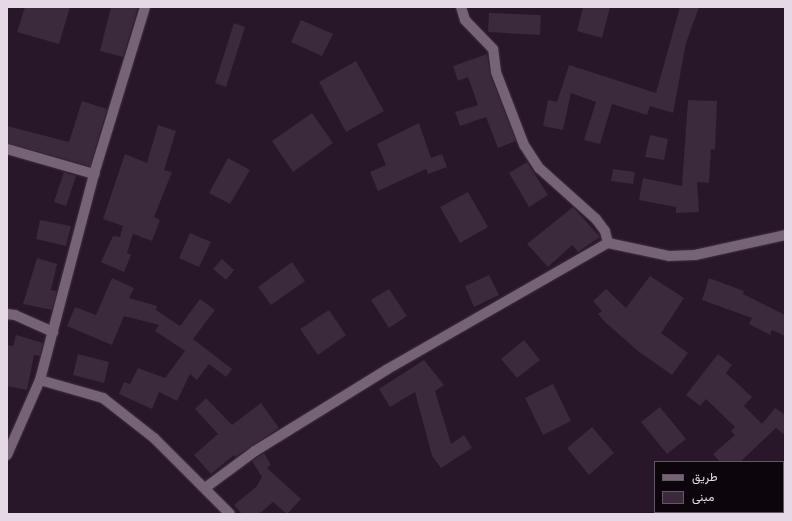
<!DOCTYPE html>
<meta charset="utf-8">
<style>
body{margin:0}
#map{position:relative;width:792px;height:521px;overflow:hidden;background:#271728;font-family:Manrope,Vazirmatn,sans-serif}
div>[style]{position:absolute}
.building>*{inset:0;background:#3a2a3b}
.roads{filter:drop-shadow(0 0 1px #3e323f) drop-shadow(0 0 1px #3e323f)}
.minor>*{height:10px;margin:-5px;padding:0 5px;transform-origin:5px;border-radius:5px;background:#766376}
span{translate:-50% -50%;white-space:nowrap;text-align:center;line-height:1.15;-webkit-text-stroke:4px #0c060c;paint-order:stroke}
.frame{position:absolute;inset:0;border:8px solid #e4d9e5;pointer-events:none}
.legend{position:absolute;left:654px;top:461px;width:130px;height:52px;box-sizing:border-box;background:#0c060c;border:1px solid #625a63;margin:0;padding:5px 7px;list-style:none;font-size:12px;color:#e4d9e5}
.legend li{display:flex;align-items:center;gap:8px;height:20px}
.legend b{width:20px;border:1px solid #625a63}
</style>
<div id="map">
<div class="building">
<i style="clip-path:polygon(25px 7px,70px 7px,59px 44px,17px 32px)"></i>
<i style="clip-path:polygon(111px 7px,138px 7px,123px 57px,100px 51px)"></i>
<i style="clip-path:polygon(583px 7px,610px 7px,602px 38px,577px 31px)"></i>
<i style="clip-path:polygon(680px 7px,699px 7px,686px 43px,673px 113px,650px 106px,647px 115px,612px 104px,600px 144px,584px 140px,596px 102px,571px 93px,563px 130px,543px 126px,548px 100px,557px 102px,569px 65px,656px 93px)"></i>
<i style="clip-path:polygon(489px 13px,541px 15px,540px 35px,488px 32px)"></i>
<i style="clip-path:polygon(301px 20px,333px 34px,322px 56px,291px 42px)"></i>
<i style="clip-path:polygon(234px 23px,245px 27px,226px 87px,215px 83px)"></i>
<i style="clip-path:polygon(487px 54px,490px 74px,516px 141px,498px 148px,486px 117px,460px 126px,455px 112px,478px 105px,468px 77px,458px 81px,453px 66px)"></i>
<i style="clip-path:polygon(356px 61px,384px 111px,346px 132px,319px 82px)"></i>
<i style="clip-path:polygon(688px 100px,717px 101px,715px 150px,711px 149px,709px 183px,697px 182px,699px 212px,676px 213px,676px 207px,639px 200px,643px 178px,682px 186px)"></i>
<i style="clip-path:polygon(82px 101px,107px 109px,90px 166px,7px 143px,7px 126px,69px 142px)"></i>
<i style="clip-path:polygon(312px 113px,333px 143px,293px 172px,272px 141px)"></i>
<i style="clip-path:polygon(419px 123px,431px 158px,442px 154px,447px 167px,428px 174px,426px 169px,378px 191px,370px 172px,386px 165px,377px 144px)"></i>
<i style="clip-path:polygon(158px 125px,176px 131px,164px 170px,172px 172px,154px 217px,160px 220px,152px 241px,133px 234px,127px 253px,131px 255px,124px 272px,101px 262px,113px 236px,120px 237px,123px 226px,103px 219px,125px 154px,147px 163px)"></i>
<i style="clip-path:polygon(650px 135px,668px 139px,664px 160px,645px 157px)"></i>
<i style="clip-path:polygon(228px 158px,250px 170px,230px 204px,209px 193px)"></i>
<i style="clip-path:polygon(527px 162px,548px 195px,529px 207px,509px 173px)"></i>
<i style="clip-path:polygon(613px 169px,635px 172px,633px 184px,611px 181px)"></i>
<i style="clip-path:polygon(64px 172px,76px 176px,66px 206px,54px 202px)"></i>
<i style="clip-path:polygon(468px 192px,488px 227px,460px 243px,440px 207px)"></i>
<i style="clip-path:polygon(573px 207px,600px 237px,578px 252px,572px 245px,548px 267px,527px 244px)"></i>
<i style="clip-path:polygon(40px 220px,71px 226px,66px 246px,36px 239px)"></i>
<i style="clip-path:polygon(190px 233px,211px 242px,199px 267px,179px 258px)"></i>
<i style="clip-path:polygon(37px 258px,57px 264px,51px 290px,57px 291px,52px 310px,23px 304px)"></i>
<i style="clip-path:polygon(222px 259px,234px 270px,226px 280px,213px 269px)"></i>
<i style="clip-path:polygon(292px 262px,305px 281px,271px 305px,258px 287px)"></i>
<i style="clip-path:polygon(489px 275px,499px 295px,474px 307px,465px 286px)"></i>
<i style="clip-path:polygon(650px 276px,684px 298px,661px 333px,688px 353px,672px 375px,638px 351px,605px 322px,598px 314px,602px 311px,593px 301px,606px 289px,626px 308px)"></i>
<i style="clip-path:polygon(112px 278px,134px 288px,129px 298px,157px 306px,156px 310px,180px 326px,200px 299px,215px 310px,193px 339px,232px 369px,226px 377px,209px 364px,197px 380px,190px 374px,177px 401px,159px 392px,152px 409px,119px 394px,124px 382px,130px 384px,138px 368px,165px 378px,185px 351px,155px 331px,159px 325px,124px 316px,112px 345px,67px 326px,75px 307px,96px 315px)"></i>
<i style="clip-path:polygon(709px 278px,744px 291px,743px 294px,785px 315px,785px 336px,772px 330px,770px 335px,749px 324px,752px 318px,702px 300px)"></i>
<i style="clip-path:polygon(389px 289px,407px 316px,389px 328px,371px 300px)"></i>
<i style="clip-path:polygon(329px 310px,346px 335px,318px 355px,300px 329px)"></i>
<i style="clip-path:polygon(16px 335px,43px 343px,40px 356px,34px 355px,27px 390px,7px 386px,7px 345px,13px 346px)"></i>
<i style="clip-path:polygon(524px 340px,540px 360px,517px 378px,501px 359px)"></i>
<i style="clip-path:polygon(78px 354px,109px 362px,104px 383px,73px 375px)"></i>
<i style="clip-path:polygon(718px 354px,732px 365px,726px 373px,752px 397px,744px 406px,762px 424px,775px 408px,785px 415px,785px 435px,776px 428px,740px 462px,720px 462px,713px 454px,735px 435px,731px 431px,735px 427px,706px 399px,700px 406px,686px 395px)"></i>
<i style="clip-path:polygon(424px 360px,444px 385px,435px 391px,451px 444px,464px 435px,472px 448px,441px 468px,432px 456px,415px 392px,390px 407px,379px 389px)"></i>
<i style="clip-path:polygon(553px 384px,571px 421px,543px 435px,525px 398px)"></i>
<i style="clip-path:polygon(206px 398px,232px 425px,261px 403px,279px 428px,235px 457px,234px 455px,211px 474px,194px 455px,218px 434px,195px 409px)"></i>
<i style="clip-path:polygon(660px 407px,686px 439px,667px 454px,641px 422px)"></i>
<i style="clip-path:polygon(592px 427px,614px 453px,589px 475px,567px 448px)"></i>
<i style="clip-path:polygon(264px 453px,271px 465px,267px 468px,301px 499px,287px 514px,273px 502px,259px 514px,242px 514px,234px 505px,256px 487px,262px 477px,252px 461px)"></i>
</div>
<div class="roads">
<div class="minor">
<i style="left:7px;top:149px;width:91px;rotate:16deg"></i>
<i style="left:608px;top:243px;width:62px;rotate:12deg"></i>
<i style="left:669px;top:256px;width:26px;rotate:-2deg"></i>
<i style="left:695px;top:255px;width:92px;rotate:-12.5deg"></i>
<i style="left:7px;top:314px;width:8px;rotate:7deg"></i>
<i style="left:15px;top:315px;width:42px;rotate:24.1deg"></i>
<i style="left:40px;top:380px;width:66px;rotate:15.9deg"></i>
<i style="left:103px;top:398px;width:65px;rotate:38.1deg"></i>
<i style="left:154px;top:438px;width:107px;rotate:45deg"></i>
<i style="left:7px;top:455px;width:82px;rotate:-66.3deg"></i>
<i style="left:40px;top:380px;width:213px;rotate:-75.3deg"></i>
<i style="left:94px;top:174px;width:175px;rotate:-73deg"></i>
<i style="left:205px;top:488px;width:62px;rotate:-36.5deg"></i>
<i style="left:255px;top:451px;width:154px;rotate:-31.7deg"></i>
<i style="left:386px;top:370px;width:256px;rotate:-29.8deg"></i>
<i style="left:608px;top:243px;width:12px;rotate:-104deg"></i>
<i style="left:605px;top:231px;width:15px;rotate:-127deg"></i>
<i style="left:596px;top:219px;width:76px;rotate:-138.2deg"></i>
<i style="left:539px;top:168px;width:27px;rotate:-123deg"></i>
<i style="left:524px;top:145px;width:78px;rotate:-111deg"></i>
<i style="left:496px;top:72px;width:23px;rotate:-97deg"></i>
<i style="left:493px;top:49px;width:40px;rotate:-134deg"></i>
<i style="left:465px;top:20px;width:14px;rotate:-107deg"></i>
<i style="left:783px;top:492px;width:2px;rotate:-27deg"></i>
<i style="left:751px;top:514px;width:4px;rotate:-34deg"></i>
</div>
</div>
<div class="frame"></div>
<ul class="legend">
<li><b style="height:5px;background:#766376"></b>طريق</li>
<li><b style="height:11px;background:#3a2a3b"></b>مبنى</li>
</ul>
</div>
